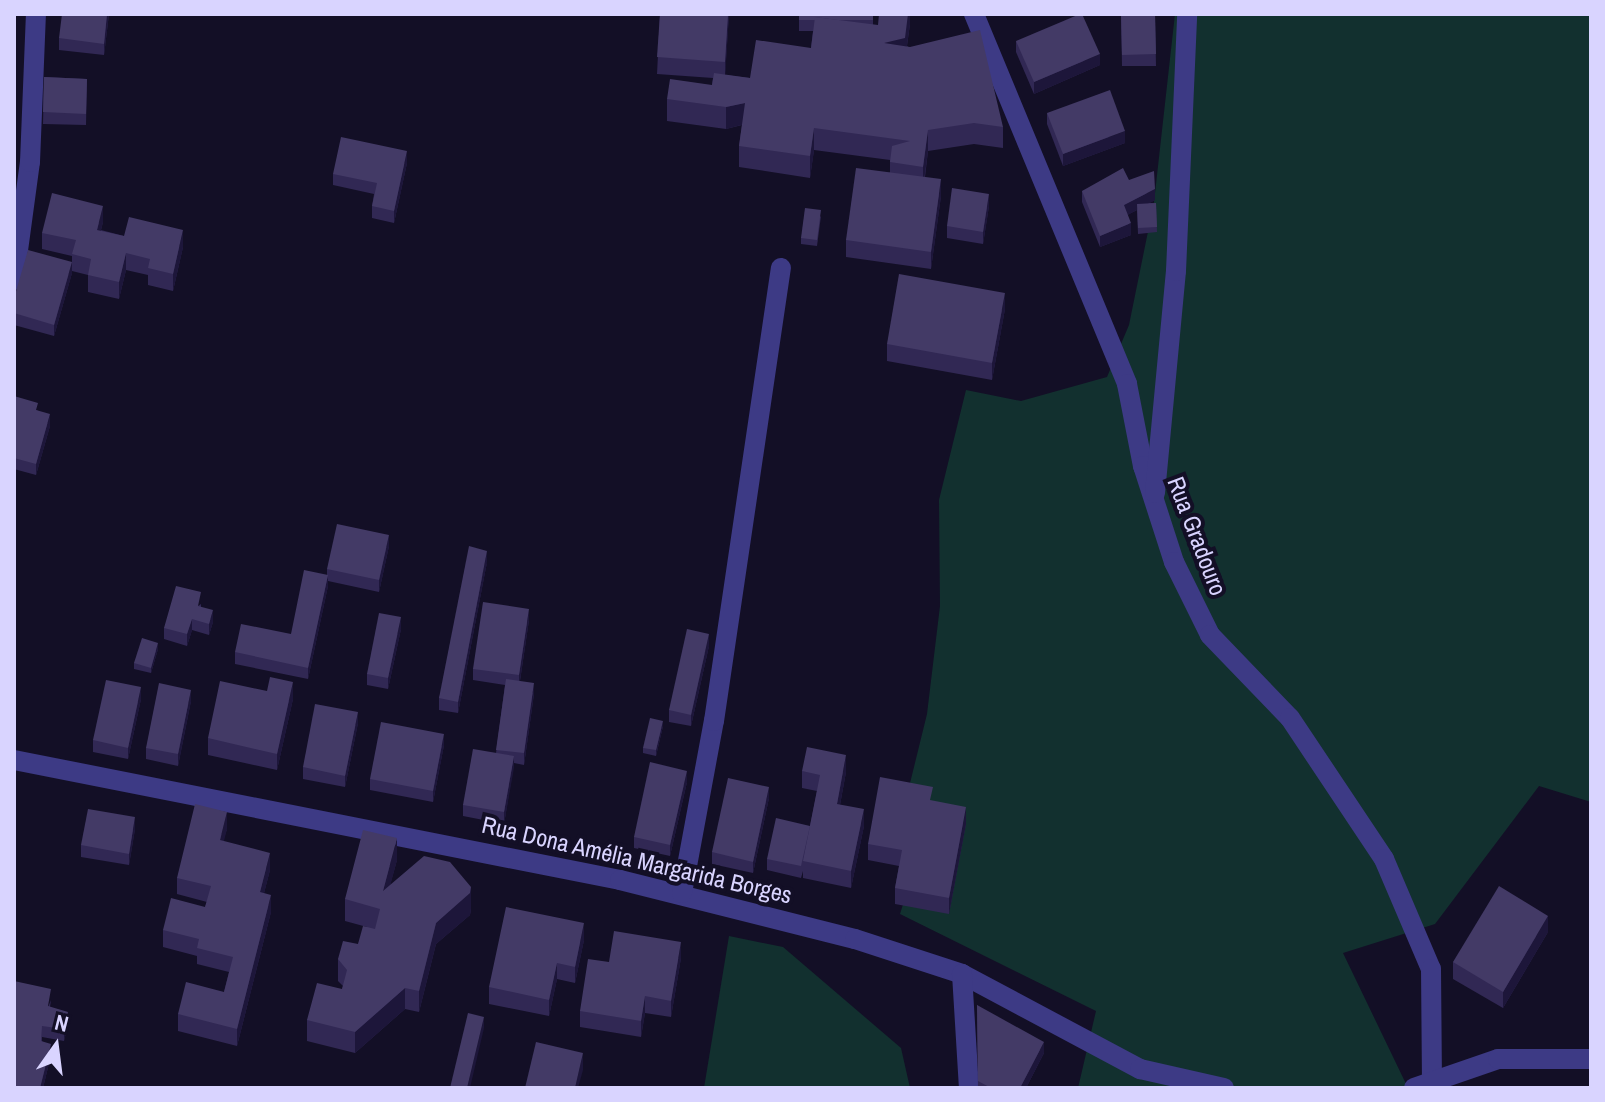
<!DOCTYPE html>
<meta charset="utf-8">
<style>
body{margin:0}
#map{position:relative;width:1605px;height:1102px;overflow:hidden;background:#130f26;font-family:"Archivo Narrow",sans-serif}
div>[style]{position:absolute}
.green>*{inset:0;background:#12302f}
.minor>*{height:20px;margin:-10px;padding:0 10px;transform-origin:10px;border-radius:10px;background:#3d3a85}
.wall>*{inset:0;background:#312854}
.shaded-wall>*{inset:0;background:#1d163a}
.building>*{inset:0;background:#433a66}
span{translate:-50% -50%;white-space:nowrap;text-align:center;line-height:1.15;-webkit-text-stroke:8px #130f26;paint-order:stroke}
.street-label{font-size:24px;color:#d9d4ff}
.frame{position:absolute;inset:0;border:16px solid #d9d4ff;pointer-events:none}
.north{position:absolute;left:16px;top:1006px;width:80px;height:80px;-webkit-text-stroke:6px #130f26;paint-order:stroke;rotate:14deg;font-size:22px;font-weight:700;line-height:32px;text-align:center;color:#d9d4ff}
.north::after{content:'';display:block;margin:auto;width:28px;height:36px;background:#d9d4ff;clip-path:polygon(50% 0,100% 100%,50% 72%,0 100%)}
</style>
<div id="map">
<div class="green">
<i style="clip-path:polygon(1175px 14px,1591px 14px,1591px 802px,1539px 786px,1435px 924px,1343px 953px,1408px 1088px,1078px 1088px,1096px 1011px,900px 914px,921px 846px,899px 828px,927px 714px,940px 606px,939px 500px,966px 390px,1021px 401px,1107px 377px,1129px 325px,1154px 202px)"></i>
<i style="clip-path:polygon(729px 936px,783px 947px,901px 1048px,910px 1088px,704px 1088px)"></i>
</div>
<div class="minor">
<i style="left:974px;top:14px;width:400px;rotate:67.5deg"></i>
<i style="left:1127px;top:384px;width:84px;rotate:79deg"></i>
<i style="left:1143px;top:466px;width:101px;rotate:72.1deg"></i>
<i style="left:1174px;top:562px;width:81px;rotate:63.7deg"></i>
<i style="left:1210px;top:635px;width:115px;rotate:46.1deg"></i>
<i style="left:1290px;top:718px;width:169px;rotate:56.3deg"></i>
<i style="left:1384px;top:859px;width:120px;rotate:66.9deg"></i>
<i style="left:1431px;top:969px;width:116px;rotate:89.5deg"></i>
<i style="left:14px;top:280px;width:119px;rotate:-82.3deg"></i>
<i style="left:30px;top:162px;width:148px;rotate:-87.7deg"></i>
<i style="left:1155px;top:493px;width:223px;rotate:-84.6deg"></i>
<i style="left:1176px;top:271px;width:257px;rotate:-87.5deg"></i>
<i style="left:14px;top:760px;width:618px;rotate:11.2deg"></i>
<i style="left:620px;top:880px;width:242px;rotate:14.1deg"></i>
<i style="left:855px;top:939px;width:113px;rotate:18.1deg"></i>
<i style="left:962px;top:974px;width:202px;rotate:28.1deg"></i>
<i style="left:1140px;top:1069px;width:86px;rotate:12.7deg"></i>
<i style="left:682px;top:893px;width:175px;rotate:-79.5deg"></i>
<i style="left:714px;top:721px;width:458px;rotate:-81.6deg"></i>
<i style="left:962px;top:974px;width:114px;rotate:86.5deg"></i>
<i style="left:1414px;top:1088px;width:89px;rotate:-19deg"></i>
<i style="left:1498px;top:1059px;width:93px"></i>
</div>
<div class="wall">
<i style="clip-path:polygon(109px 14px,104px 55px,59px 50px,59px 38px)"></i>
<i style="clip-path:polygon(660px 14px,729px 14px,725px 75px,750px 78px,811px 48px,813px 31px,799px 31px,799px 14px,873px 14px,873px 25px,878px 25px,910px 14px,910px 24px,907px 46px,1003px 127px,1003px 148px,974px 144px,928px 151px,925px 177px,941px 196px,931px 269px,846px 257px,846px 240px,890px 172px,890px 160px,814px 150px,810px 178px,739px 167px,739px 146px,742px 125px,726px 129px,667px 121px,667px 99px,712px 85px,713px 78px,657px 74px)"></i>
<i style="clip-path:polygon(1121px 14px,1155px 14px,1156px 66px,1122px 66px)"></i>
<i style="clip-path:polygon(1016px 41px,1100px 65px,1034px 94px,1016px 52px)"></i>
<i style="clip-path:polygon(44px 77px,87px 79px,86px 125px,43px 124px)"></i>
<i style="clip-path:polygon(1047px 113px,1125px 143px,1063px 166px,1047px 124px)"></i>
<i style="clip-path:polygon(407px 163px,394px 223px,372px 218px,372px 206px,374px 194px,333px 185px,333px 174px)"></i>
<i style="clip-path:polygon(1129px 180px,1155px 200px,1149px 203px,1156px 203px,1157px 232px,1138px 234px,1137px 210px,1127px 215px,1131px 235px,1100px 247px,1082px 202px,1082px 191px)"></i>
<i style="clip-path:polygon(989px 206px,983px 244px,947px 238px,947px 226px)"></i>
<i style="clip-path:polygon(821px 216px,817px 246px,801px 244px,801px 238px)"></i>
<i style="clip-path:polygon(103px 222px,101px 230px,124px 236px,183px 247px,173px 291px,148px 285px,148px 275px,126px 270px,119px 299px,88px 292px,88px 275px,72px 271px,72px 256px,42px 249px,42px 233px)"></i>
<i style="clip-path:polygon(72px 273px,54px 336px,14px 325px,14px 298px)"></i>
<i style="clip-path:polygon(1005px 309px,992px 380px,887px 361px,887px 344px)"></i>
<i style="clip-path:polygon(14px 396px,38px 411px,50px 426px,36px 475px,14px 469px)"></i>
<i style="clip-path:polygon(389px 546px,379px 592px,328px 581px,328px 586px,308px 679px,235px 664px,235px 652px,291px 634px,327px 575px,327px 569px)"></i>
<i style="clip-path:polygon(487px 562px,458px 713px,439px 710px,439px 698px)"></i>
<i style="clip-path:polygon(201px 604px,201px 607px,213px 622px,209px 635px,192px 630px,187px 646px,164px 639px,164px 628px)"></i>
<i style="clip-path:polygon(529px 620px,520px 681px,534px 694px,524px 765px,514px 763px,504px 824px,463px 816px,463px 805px,496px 753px,505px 685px,473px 680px,473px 669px)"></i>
<i style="clip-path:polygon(401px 629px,388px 689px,367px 685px,367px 674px)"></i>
<i style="clip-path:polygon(709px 646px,691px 726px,669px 722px,669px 710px)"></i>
<i style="clip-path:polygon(158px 649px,151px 673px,134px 669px,134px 663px)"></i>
<i style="clip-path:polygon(141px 699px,128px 759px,93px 752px,93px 740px)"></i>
<i style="clip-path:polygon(293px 699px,277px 770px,208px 755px,208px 738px)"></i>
<i style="clip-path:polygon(191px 701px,178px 766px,146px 759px,146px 748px)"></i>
<i style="clip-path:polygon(358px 723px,345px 787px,303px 779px,303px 767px)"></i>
<i style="clip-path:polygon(663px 726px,656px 756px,643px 753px,643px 748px)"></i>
<i style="clip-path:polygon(444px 745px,433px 802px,370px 790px,370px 779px)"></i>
<i style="clip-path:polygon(802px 771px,846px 772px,840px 805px,864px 826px,851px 888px,803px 878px,803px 871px,801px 878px,767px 870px,767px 859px,810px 826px,817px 791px,802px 788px)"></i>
<i style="clip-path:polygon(687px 782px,670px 856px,634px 848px,634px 837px)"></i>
<i style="clip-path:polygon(769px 798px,753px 873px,712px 864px,712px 852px)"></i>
<i style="clip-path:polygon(933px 801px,966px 824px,949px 914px,895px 904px,895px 888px,899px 866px,868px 860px,868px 844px)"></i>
<i style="clip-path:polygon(135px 829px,129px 865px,81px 857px,81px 845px)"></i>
<i style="clip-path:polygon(227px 829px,223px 841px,270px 870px,264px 893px,271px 912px,237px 1046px,178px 1031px,178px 1014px,224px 992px,229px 972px,197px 964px,197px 956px,163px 947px,163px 930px,205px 907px,207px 902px,177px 894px,177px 878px)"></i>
<i style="clip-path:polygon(397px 860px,390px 885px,471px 909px,470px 915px,436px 944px,419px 1012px,405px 1009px,355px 1053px,307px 1041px,307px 1020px,342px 989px,343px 986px,338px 981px,338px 959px,358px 944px,367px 927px,345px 921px,345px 899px)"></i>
<i style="clip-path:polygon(1548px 932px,1503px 1008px,1453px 979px,1453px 962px)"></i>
<i style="clip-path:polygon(584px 940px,575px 983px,557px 979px,549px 1016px,489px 1004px,489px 987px)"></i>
<i style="clip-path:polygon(681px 958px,671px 1017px,645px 1013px,641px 1037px,580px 1027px,580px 1011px,609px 962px)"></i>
<i style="clip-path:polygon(51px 1000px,50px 1007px,68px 1024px,64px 1041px,42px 1037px,42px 1041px,51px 1055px,43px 1088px,14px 1088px)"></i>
<i style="clip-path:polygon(977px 1005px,1044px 1053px,1026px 1088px,978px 1088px)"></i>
</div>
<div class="shaded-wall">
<i style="clip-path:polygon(107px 14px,109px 14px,104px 55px,104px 44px)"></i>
<i style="clip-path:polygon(728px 14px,729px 14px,725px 78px,725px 62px)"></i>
<i style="clip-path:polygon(908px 14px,910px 14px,910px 24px,905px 59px,884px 43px)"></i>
<i style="clip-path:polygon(1100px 54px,1100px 65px,1034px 94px,1034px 82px)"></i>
<i style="clip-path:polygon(745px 103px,745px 124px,726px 129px,726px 107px)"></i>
<i style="clip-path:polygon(814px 128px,814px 150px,810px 178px,810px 156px)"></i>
<i style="clip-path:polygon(928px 130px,928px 151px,923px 188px,923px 167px)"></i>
<i style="clip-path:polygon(1125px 131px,1125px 143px,1063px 166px,1063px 154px)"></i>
<i style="clip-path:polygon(407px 151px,407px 163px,394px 223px,394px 211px)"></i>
<i style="clip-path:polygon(941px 179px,941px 196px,931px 269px,931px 252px)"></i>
<i style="clip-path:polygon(1155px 189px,1155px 200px,1124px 217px,1124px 205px)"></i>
<i style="clip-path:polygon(989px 194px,989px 206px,983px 244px,983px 232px)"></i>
<i style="clip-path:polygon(103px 206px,103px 222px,97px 246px,97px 230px)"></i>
<i style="clip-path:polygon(1131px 223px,1131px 235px,1100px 247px,1100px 236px)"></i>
<i style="clip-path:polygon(183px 230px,183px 247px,173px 291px,173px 274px)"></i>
<i style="clip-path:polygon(126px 253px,126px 270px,119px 299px,119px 282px)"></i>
<i style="clip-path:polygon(72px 262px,72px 273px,54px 336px,54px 325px)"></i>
<i style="clip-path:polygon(1005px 293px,1005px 309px,992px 380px,992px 363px)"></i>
<i style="clip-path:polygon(50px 414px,50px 426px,36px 475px,36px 464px)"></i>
<i style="clip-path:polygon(389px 535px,389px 546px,379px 592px,379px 580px)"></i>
<i style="clip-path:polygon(487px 551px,487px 562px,458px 713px,458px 702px)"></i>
<i style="clip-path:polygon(328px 575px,328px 586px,308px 679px,308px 668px)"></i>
<i style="clip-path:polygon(529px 609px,529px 620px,519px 687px,519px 675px)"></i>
<i style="clip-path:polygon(213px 610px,213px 622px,209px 635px,209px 624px)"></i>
<i style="clip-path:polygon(401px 617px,401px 629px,388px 689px,388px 678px)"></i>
<i style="clip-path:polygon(192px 619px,192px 630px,187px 646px,187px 634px)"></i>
<i style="clip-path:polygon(709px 634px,709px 646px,691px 726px,691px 715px)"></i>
<i style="clip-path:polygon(158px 643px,158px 649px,151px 673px,151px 668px)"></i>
<i style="clip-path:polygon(293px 682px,293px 699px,277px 770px,277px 754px)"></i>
<i style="clip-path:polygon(534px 683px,534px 694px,524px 765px,524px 753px)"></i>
<i style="clip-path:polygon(141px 687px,141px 699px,128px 759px,128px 748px)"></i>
<i style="clip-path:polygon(191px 690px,191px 701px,178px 766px,178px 754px)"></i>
<i style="clip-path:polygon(358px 712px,358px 723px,345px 787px,345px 776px)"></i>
<i style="clip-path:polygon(663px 721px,663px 726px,656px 756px,656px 750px)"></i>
<i style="clip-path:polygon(444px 734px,444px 745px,433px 802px,433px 791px)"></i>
<i style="clip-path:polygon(846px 755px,846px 772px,837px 821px,837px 804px)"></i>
<i style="clip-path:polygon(514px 756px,514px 768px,504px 824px,504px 812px)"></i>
<i style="clip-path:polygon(687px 771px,687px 782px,670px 856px,670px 845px)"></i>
<i style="clip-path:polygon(769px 787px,769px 798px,753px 873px,753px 862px)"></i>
<i style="clip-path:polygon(966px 807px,966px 824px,949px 914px,949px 898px)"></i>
<i style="clip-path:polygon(864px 809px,864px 826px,851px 888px,851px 871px)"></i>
<i style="clip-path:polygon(227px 812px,227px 829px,220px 857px,220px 840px)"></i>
<i style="clip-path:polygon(135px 817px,135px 829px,129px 865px,129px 854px)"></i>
<i style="clip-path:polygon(397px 838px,397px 860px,383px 913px,383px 891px)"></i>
<i style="clip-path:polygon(270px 853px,270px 870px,260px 909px,260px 892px)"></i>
<i style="clip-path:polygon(471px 887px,471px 909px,470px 915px,436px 944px,419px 1012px,419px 991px,436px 923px)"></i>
<i style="clip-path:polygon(271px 895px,271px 912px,237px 1046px,237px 1029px)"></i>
<i style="clip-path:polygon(1548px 916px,1548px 932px,1503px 1008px,1503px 992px)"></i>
<i style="clip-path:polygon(584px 923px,584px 940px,575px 983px,575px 967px)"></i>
<i style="clip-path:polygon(681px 942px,681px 958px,671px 1017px,671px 1001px)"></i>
<i style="clip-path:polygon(557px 963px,557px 979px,549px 1016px,549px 1000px)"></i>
<i style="clip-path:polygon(405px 988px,405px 1009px,355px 1053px,355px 1032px)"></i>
<i style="clip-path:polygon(645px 996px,645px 1013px,641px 1037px,641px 1021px)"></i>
<i style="clip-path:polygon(68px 1012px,68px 1024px,64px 1041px,64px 1029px)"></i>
<i style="clip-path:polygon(484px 1017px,484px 1028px,470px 1088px,467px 1088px)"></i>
<i style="clip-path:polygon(1044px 1042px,1044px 1053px,1026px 1088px,1020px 1088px)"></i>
<i style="clip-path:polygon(51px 1044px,51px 1055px,43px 1088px,40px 1088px)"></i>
<i style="clip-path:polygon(583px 1053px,583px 1070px,578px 1088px,575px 1088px)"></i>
</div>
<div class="building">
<i style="clip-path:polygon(62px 14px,107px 14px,104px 44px,59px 38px)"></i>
<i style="clip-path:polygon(660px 14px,728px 14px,725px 62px,657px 57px)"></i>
<i style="clip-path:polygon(799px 14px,873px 14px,873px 20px,837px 20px,815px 17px,815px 20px,799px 20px)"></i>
<i style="clip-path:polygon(879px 14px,908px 14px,905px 38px,884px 43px,910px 47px,980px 30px,1003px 127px,974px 123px,928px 130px,923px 167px,890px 162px,892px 146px,910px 141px,814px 128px,810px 156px,739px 146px,745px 103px,726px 107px,667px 99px,670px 79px,712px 85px,714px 73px,750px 78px,756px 40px,811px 48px,815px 17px,878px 25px)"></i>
<i style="clip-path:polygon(1080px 14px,1082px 14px,1100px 54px,1034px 82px,1016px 41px)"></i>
<i style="clip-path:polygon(1121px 14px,1155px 14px,1156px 54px,1122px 55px)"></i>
<i style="clip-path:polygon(44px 77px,87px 79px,86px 114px,43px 112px)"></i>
<i style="clip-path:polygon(1110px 90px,1125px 131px,1063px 154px,1047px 113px)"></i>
<i style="clip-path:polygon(341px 137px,407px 151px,394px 211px,372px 206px,377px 183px,333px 174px)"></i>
<i style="clip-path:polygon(856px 168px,941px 179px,931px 252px,846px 240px)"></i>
<i style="clip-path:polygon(1123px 168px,1129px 180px,1154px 171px,1155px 189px,1124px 205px,1131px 223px,1100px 236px,1082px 191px)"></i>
<i style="clip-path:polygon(952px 188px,989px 194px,983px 232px,947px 226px)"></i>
<i style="clip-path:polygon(52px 193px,103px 206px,97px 230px,124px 236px,129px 217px,183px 230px,173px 274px,148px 268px,150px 259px,126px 253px,119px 282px,88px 275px,91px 259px,72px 254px,76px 240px,42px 233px)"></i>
<i style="clip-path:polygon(1156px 203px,1157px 227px,1138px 228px,1137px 204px)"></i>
<i style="clip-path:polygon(805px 208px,821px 210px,817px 240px,801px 238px)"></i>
<i style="clip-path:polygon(28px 250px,72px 262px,54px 325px,14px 313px,14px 298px)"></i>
<i style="clip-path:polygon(899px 274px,1005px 293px,992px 363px,887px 344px)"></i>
<i style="clip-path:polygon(14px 396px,38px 403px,36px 410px,50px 414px,36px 464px,14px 458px)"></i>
<i style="clip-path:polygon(337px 524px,389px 535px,379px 580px,327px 569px)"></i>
<i style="clip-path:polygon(469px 546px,487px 551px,458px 702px,439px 698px)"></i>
<i style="clip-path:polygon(304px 570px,328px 575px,308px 668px,235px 652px,241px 624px,291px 634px)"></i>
<i style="clip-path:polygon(176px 586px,201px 592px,198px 606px,213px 610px,209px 624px,192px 619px,187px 634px,164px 628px)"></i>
<i style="clip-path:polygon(483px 602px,529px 609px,519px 675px,473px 669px)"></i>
<i style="clip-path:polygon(379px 613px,401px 617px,388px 678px,367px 674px)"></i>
<i style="clip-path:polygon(687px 629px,709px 634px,691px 715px,669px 710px)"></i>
<i style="clip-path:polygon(142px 638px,158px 643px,151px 668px,134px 663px)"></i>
<i style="clip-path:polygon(270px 677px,293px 682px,277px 754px,208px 738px,220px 681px,267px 691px)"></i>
<i style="clip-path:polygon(506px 679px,534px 683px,524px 753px,496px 750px)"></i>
<i style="clip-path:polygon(106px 680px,141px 687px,128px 748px,93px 740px)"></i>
<i style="clip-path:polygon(159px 683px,191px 690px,178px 754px,146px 748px)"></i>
<i style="clip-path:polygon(315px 704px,358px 712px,345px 776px,303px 767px)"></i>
<i style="clip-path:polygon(650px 718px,663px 721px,656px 750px,643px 748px)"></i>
<i style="clip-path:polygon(381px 722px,444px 734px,433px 791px,370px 779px)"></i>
<i style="clip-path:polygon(807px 747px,846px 755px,837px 804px,864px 809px,851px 871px,803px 861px,820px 775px,802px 771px)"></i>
<i style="clip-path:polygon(473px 749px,514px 756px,504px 812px,463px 805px)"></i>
<i style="clip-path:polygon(650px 762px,687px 771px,670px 845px,634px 837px)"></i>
<i style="clip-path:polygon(880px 777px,933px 787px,930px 800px,966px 807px,949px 898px,895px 888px,902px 850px,868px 844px)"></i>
<i style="clip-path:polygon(728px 778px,769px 787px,753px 862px,712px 852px)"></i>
<i style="clip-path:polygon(195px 804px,227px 812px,220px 840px,270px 853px,260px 892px,271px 895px,237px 1029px,178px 1014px,186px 982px,224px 992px,233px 957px,197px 948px,199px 939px,163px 930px,171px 898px,205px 907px,211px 886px,177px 878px)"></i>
<i style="clip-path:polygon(88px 809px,135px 817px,129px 854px,81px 845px)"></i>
<i style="clip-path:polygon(776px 818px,810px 826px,801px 866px,767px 859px)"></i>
<i style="clip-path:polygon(363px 830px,397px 838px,383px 891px,424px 856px,450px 862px,471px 887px,470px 893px,436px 923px,419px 991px,405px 988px,355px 1032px,307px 1020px,317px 983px,342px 989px,347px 970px,338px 959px,343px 941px,358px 944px,363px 926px,375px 929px,380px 909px,345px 899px)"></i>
<i style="clip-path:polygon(1499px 886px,1548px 916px,1503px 992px,1453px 962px)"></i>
<i style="clip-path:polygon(506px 907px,584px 923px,575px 967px,557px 963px,549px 1000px,489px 987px)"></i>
<i style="clip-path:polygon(614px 931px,681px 942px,671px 1001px,645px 996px,641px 1021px,580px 1011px,588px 959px,609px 962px)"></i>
<i style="clip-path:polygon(14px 981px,51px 989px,48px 1006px,68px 1012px,64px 1029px,42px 1026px,41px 1041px,51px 1044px,40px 1088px,14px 1088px)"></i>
<i style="clip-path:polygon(977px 1005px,1044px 1042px,1020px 1088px,991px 1088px,978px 1081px)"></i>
<i style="clip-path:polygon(468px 1013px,484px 1017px,467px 1088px,450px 1088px)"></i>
<i style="clip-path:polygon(536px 1042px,583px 1053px,575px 1088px,525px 1088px)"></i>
</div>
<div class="street-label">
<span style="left:1197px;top:536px;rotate:69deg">Rua Gradouro</span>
<span style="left:637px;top:860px;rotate:13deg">Rua Dona Amélia Margarida Borges</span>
</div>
<div class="frame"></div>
<div class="north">N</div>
</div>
